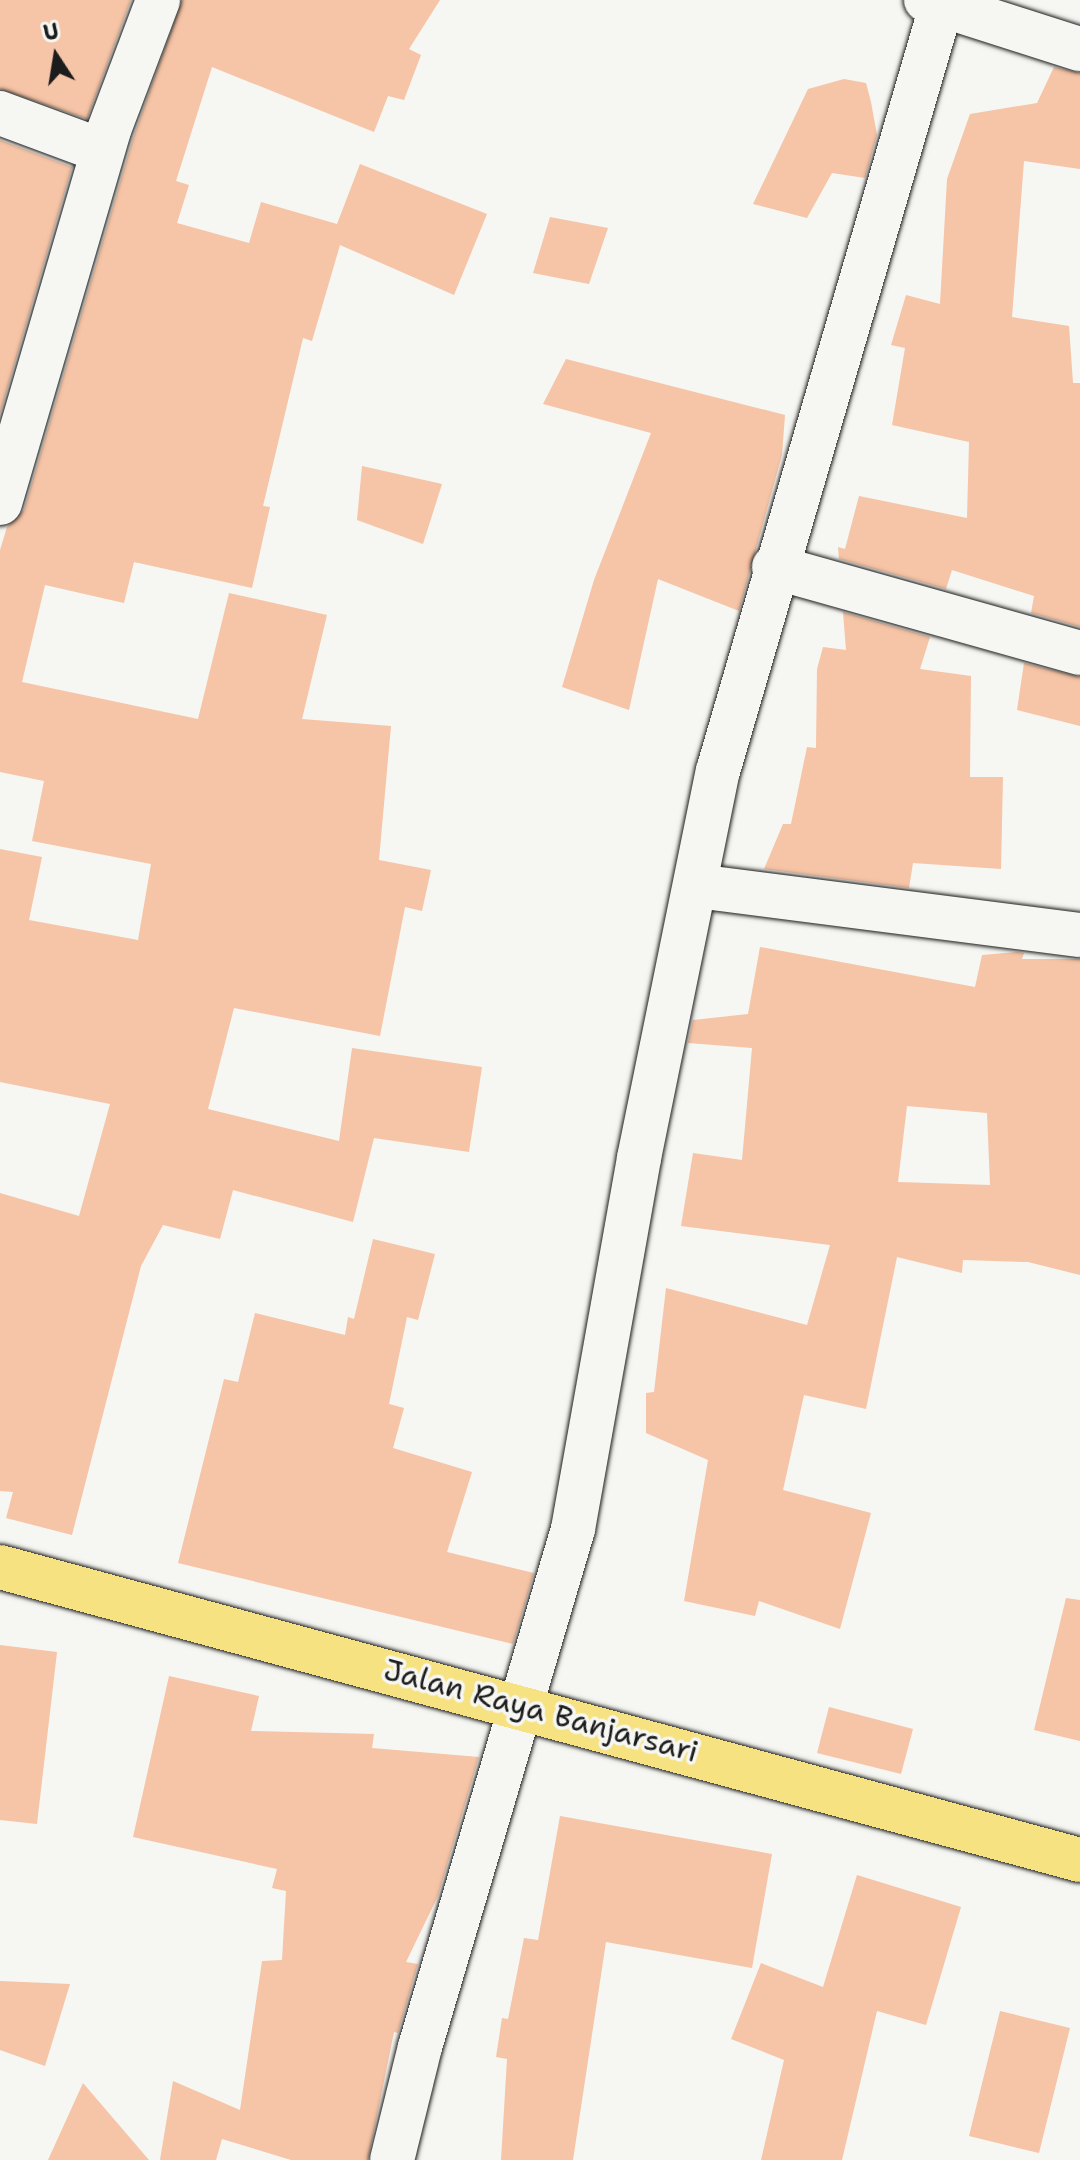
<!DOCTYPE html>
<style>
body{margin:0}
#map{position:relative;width:1080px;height:2160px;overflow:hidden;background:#f6f6f2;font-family:"Shantell Sans",sans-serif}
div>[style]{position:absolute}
.building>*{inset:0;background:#f6c4a6}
.roads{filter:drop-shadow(0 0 2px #1c1c1c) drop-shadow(0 0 2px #1c1c1c)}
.street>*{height:44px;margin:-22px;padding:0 22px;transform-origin:22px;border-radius:22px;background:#f6f6f2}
.highway>*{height:44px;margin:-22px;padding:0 22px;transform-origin:22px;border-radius:22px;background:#f7e281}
span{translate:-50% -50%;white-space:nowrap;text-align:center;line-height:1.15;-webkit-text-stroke:7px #f6f6f2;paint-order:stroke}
.street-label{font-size:30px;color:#1c1c1c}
.north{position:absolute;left:16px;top:16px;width:80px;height:80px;-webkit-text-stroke:6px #f6f6f2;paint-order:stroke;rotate:348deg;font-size:22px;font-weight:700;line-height:32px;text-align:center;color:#1c1c1c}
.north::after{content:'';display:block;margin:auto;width:28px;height:36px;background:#1c1c1c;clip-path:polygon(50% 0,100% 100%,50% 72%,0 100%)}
</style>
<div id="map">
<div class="building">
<i style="clip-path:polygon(0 0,131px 0,87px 119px,0 89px)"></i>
<i style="clip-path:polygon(182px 0,440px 0,409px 49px,421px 55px,404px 100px,388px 96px,374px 132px,212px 67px,176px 181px,189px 185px,177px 223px,249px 243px,261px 202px,337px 224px,360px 164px,487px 214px,454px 295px,340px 245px,312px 341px,303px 338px,263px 506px,270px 507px,252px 588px,134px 562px,124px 603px,45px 585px,22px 682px,198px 719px,229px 593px,327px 615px,302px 719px,391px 726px,379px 860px,431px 870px,422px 911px,405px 907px,380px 1036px,234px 1008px,208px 1109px,339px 1141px,352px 1048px,482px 1067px,469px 1152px,374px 1138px,353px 1222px,233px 1190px,220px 1239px,163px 1225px,141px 1266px,72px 1535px,6px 1518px,13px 1492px,0 1491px,0 1193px,79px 1216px,110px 1104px,0 1082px,0 849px,42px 857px,29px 920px,138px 940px,151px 864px,32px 841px,44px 781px,0 772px,0 550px,7px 527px,24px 510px,133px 138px)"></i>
<i style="clip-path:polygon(1054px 67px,1080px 73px,1080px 169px,1024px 161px,1012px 317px,1069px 326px,1073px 383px,1080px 383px,1080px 627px,1031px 613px,1034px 596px,952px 570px,946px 589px,839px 559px,838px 547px,845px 549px,859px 496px,967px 518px,969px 442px,892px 425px,905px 348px,891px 345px,906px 295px,940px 304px,947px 179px,970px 114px,1037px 103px)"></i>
<i style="clip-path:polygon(844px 79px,866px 83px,871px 102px,877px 135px,865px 178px,832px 173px,807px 218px,753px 204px,808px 89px)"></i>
<i style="clip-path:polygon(0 140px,72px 167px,0 414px)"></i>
<i style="clip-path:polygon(550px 217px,608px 228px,589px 284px,533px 273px)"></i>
<i style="clip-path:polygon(566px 359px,785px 415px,782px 455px,739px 611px,658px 579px,629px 710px,562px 687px,594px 580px,651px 433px,543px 404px)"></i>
<i style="clip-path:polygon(362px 466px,442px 484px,423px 544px,357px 520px)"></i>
<i style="clip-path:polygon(843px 612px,930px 637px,920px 669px,971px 676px,970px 777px,1003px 777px,1001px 869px,913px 863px,909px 888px,764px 869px,783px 824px,791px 824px,807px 747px,816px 748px,817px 669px,823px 647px,846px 650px)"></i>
<i style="clip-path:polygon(1024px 663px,1080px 677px,1080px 726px,1017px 710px)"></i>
<i style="clip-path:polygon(evenodd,760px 947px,975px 987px,982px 955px,1017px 952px,1024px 953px,1022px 959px,1080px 959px,1080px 1275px,1028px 1262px,963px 1260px,962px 1273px,897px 1257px,866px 1409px,804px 1395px,783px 1490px,871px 1513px,840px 1629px,759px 1601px,755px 1616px,684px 1601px,708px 1460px,646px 1433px,646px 1393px,654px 1392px,666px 1288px,807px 1325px,830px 1245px,681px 1226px,693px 1153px,742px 1160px,752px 1048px,688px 1043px,693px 1020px,748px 1014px,760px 947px,907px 1106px,987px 1113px,990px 1185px,898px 1182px,907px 1106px)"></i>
<i style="clip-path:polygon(373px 1239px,435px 1254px,418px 1320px,407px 1317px,389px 1404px,404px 1408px,393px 1448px,472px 1472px,447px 1552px,534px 1573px,513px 1644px,178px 1563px,224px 1379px,238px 1382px,255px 1313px,345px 1335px,348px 1317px,354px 1319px)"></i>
<i style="clip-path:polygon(1066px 1598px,1080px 1600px,1080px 1741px,1034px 1730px)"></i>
<i style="clip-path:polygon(0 1645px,57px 1652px,37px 1824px,0 1820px)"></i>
<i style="clip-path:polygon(169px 1676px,259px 1696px,251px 1731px,374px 1734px,372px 1748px,479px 1757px,438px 1896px,406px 1962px,418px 1964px,398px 2033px,394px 2032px,368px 2160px,291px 2160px,222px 2139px,216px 2160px,160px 2160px,173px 2081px,240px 2110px,262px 1961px,282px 1960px,286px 1891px,272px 1888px,277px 1869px,133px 1837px)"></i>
<i style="clip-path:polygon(829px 1707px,913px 1729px,901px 1774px,817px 1753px)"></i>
<i style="clip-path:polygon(560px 1816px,772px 1854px,752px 1968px,606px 1942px,573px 2160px,501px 2160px,507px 2059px,496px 2057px,502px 2018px,508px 2019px,524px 1938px,538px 1940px)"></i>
<i style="clip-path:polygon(857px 1875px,961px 1907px,926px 2025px,877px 2011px,842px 2160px,761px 2160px,784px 2060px,731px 2039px,761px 1963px,823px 1987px)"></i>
<i style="clip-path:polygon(0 1981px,70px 1984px,45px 2066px,0 2050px)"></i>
<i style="clip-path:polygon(1000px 2011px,1070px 2028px,1039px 2153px,969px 2136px)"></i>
<i style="clip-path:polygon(83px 2083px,149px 2160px,48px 2160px)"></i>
</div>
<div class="roads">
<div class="street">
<i style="left:926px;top:0;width:162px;rotate:17.7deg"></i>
<i style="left:0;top:113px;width:109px;rotate:20.4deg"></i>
<i style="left:0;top:503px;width:389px;rotate:-73.7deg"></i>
<i style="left:109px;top:130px;width:139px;rotate:-69.3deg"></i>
<i style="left:774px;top:567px;width:318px;rotate:15.7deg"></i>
<i style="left:697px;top:886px;width:386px;rotate:7.3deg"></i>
<i style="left:392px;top:2160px;width:116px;rotate:-76.1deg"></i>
<i style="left:420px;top:2047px;width:540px;rotate:-73.54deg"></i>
<i style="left:573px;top:1529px;width:377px;rotate:-79.9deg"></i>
<i style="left:639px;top:1158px;width:395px;rotate:-78.5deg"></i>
<i style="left:718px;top:771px;width:803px;rotate:-73.73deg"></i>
</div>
<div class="highway">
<i style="left:0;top:1567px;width:1119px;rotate:15.18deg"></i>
</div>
</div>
<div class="street-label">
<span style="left:541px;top:1711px;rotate:15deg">Jalan Raya Banjarsari</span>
</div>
<div class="north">U</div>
</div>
